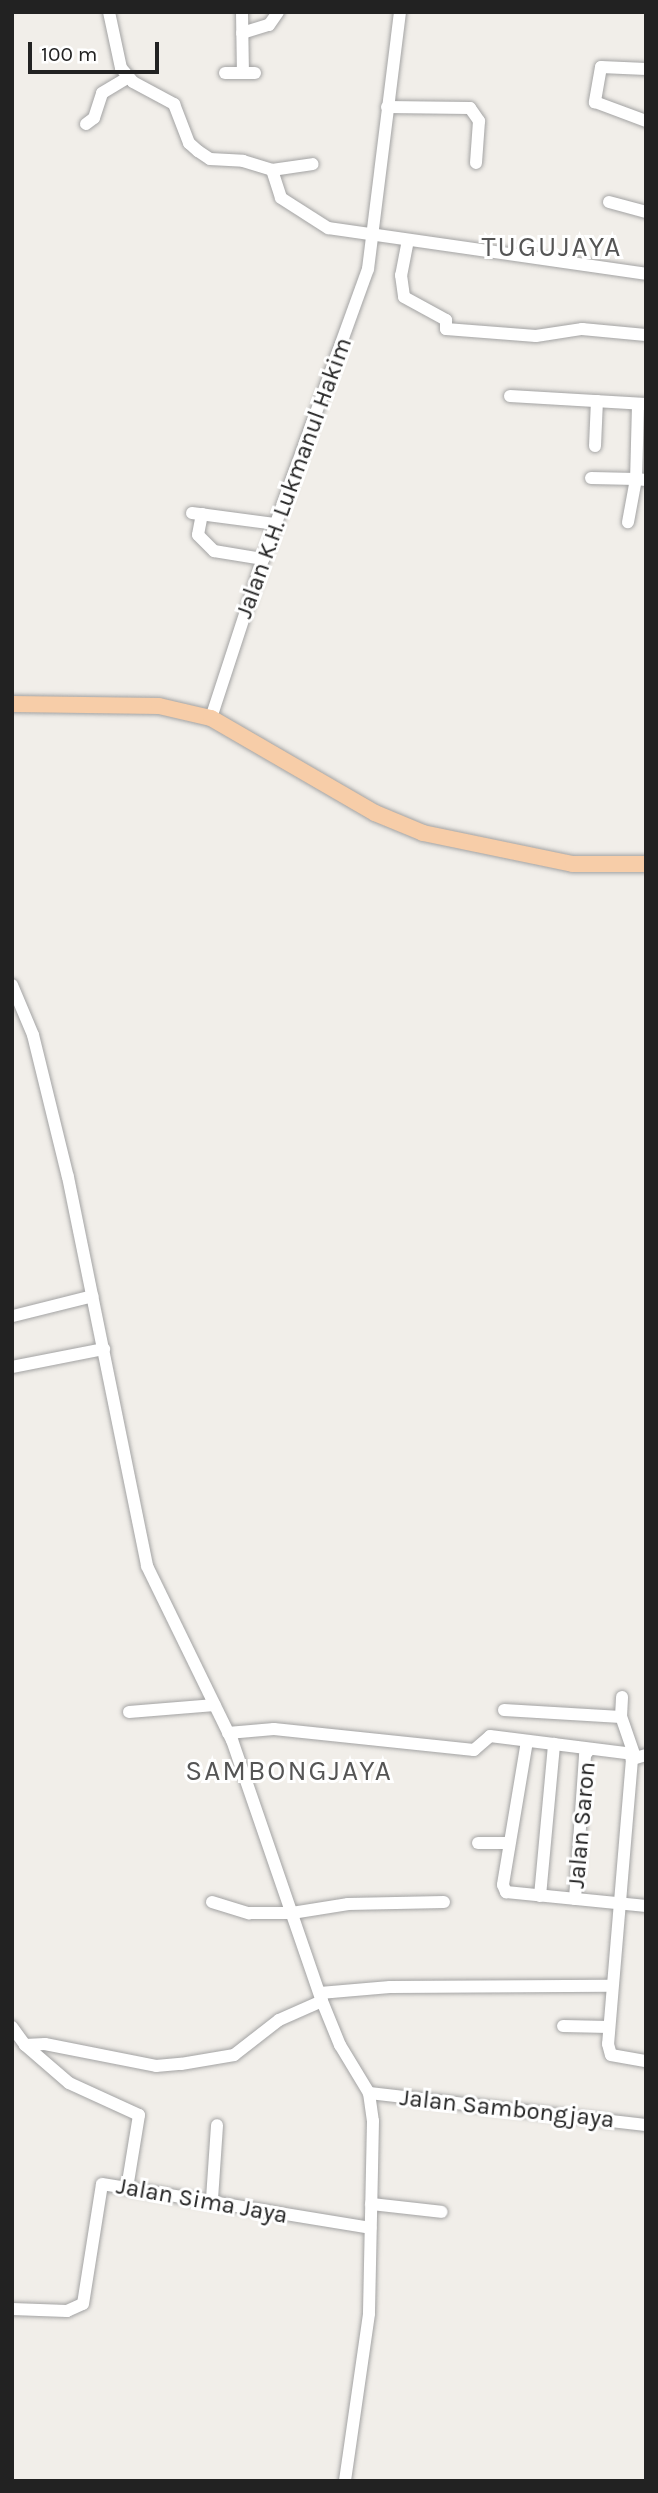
<!DOCTYPE html>
<style>
body{margin:0}
#map{position:relative;width:658px;height:2493px;overflow:hidden;background:#f1eee9;font-family:Karla,sans-serif}
div>[style]{position:absolute}
.roads{filter:drop-shadow(0 0 2px #a3a3a3) drop-shadow(0 0 2px #a3a3a3)}
.minor>*{height:12px;margin:-6px;padding:0 6px;transform-origin:6px;border-radius:6px;background:#fff}
.major>*{height:16px;margin:-8px;padding:0 8px;transform-origin:8px;border-radius:8px;background:#f7cda8}
span{translate:-50% -50%;white-space:nowrap;text-align:center;line-height:1.15;-webkit-text-stroke:6px #fff;paint-order:stroke}
.street-label{font-size:24px;color:#222}
.quarter-label{font-size:28px;color:#555;letter-spacing:2px}
.frame{position:absolute;inset:0;border:14px solid #222;pointer-events:none}
.scale{position:absolute;left:28px;top:42px;width:131px;height:32px;box-sizing:border-box;border:4px solid #222;border-top:0;padding-left:9px;font-size:21px;line-height:24px;white-space:nowrap;color:#222;-webkit-text-stroke:5px #fff;paint-order:stroke}
</style>
<div id="map">
<div class="roads">
<div class="minor">
<i style="left:109px;top:12px;width:57px;rotate:77.9deg"></i>
<i style="left:121px;top:68px;width:18px;rotate:49deg"></i>
<i style="left:133px;top:82px;width:47px;rotate:28.2deg"></i>
<i style="left:174px;top:104px;width:42px;rotate:69deg"></i>
<i style="left:189px;top:143px;width:12px;rotate:42deg"></i>
<i style="left:198px;top:151px;width:14px;rotate:34deg"></i>
<i style="left:210px;top:159px;width:33px;rotate:3deg"></i>
<i style="left:243px;top:161px;width:30px;rotate:17deg"></i>
<i style="left:272px;top:170px;width:29px;rotate:72deg"></i>
<i style="left:281px;top:198px;width:56px;rotate:32.6deg"></i>
<i style="left:328px;top:228px;width:321px;rotate:8.2deg"></i>
<i style="left:242px;top:12px;width:61px;rotate:89.1deg"></i>
<i style="left:243px;top:73px;width:12px"></i>
<i style="left:242px;top:33px;width:28px;rotate:-17deg"></i>
<i style="left:269px;top:25px;width:16px;rotate:-55deg"></i>
<i style="left:646px;top:69px;width:45px;rotate:-177.5deg"></i>
<i style="left:601px;top:67px;width:36px;rotate:100deg"></i>
<i style="left:595px;top:102px;width:54px;rotate:20.4deg"></i>
<i style="left:225px;top:73px;width:18px"></i>
<i style="left:387px;top:107px;width:83px;rotate:0.7deg"></i>
<i style="left:470px;top:108px;width:16px;rotate:55deg"></i>
<i style="left:479px;top:121px;width:42px;rotate:94.1deg"></i>
<i style="left:86px;top:124px;width:10px;rotate:-37deg"></i>
<i style="left:94px;top:118px;width:26px;rotate:-72deg"></i>
<i style="left:102px;top:93px;width:31px;rotate:-31deg"></i>
<i style="left:272px;top:170px;width:41px;rotate:-8.3deg"></i>
<i style="left:609px;top:202px;width:38px;rotate:15deg"></i>
<i style="left:408px;top:240px;width:36px;rotate:101deg"></i>
<i style="left:401px;top:275px;width:22px;rotate:82deg"></i>
<i style="left:404px;top:297px;width:48px;rotate:28.7deg"></i>
<i style="left:446px;top:320px;width:9px;rotate:90deg"></i>
<i style="left:446px;top:329px;width:90px;rotate:4.4deg"></i>
<i style="left:536px;top:336px;width:47px;rotate:-8.7deg"></i>
<i style="left:582px;top:329px;width:64px;rotate:5.4deg"></i>
<i style="left:510px;top:396px;width:136px;rotate:3.4deg"></i>
<i style="left:638px;top:405px;width:74px;rotate:91.5deg"></i>
<i style="left:636px;top:479px;width:10px;rotate:6deg"></i>
<i style="left:595px;top:446px;width:45px;rotate:-87.5deg"></i>
<i style="left:591px;top:478px;width:45px;rotate:1.3deg"></i>
<i style="left:636px;top:479px;width:44px;rotate:100.5deg"></i>
<i style="left:192px;top:513px;width:85px;rotate:7.5deg"></i>
<i style="left:202px;top:514px;width:21px;rotate:101deg"></i>
<i style="left:198px;top:535px;width:23px;rotate:45deg"></i>
<i style="left:214px;top:551px;width:50px;rotate:9.3deg"></i>
<i style="left:211px;top:718px;width:167px;rotate:-71.9deg"></i>
<i style="left:263px;top:559px;width:308px;rotate:-70.1deg"></i>
<i style="left:368px;top:269px;width:259px;rotate:-82.9deg"></i>
<i style="left:12px;top:985px;width:54px;rotate:67.2deg"></i>
<i style="left:33px;top:1035px;width:146px;rotate:76.2deg"></i>
<i style="left:68px;top:1177px;width:397px;rotate:78.5deg"></i>
<i style="left:147px;top:1566px;width:194px;rotate:64deg"></i>
<i style="left:232px;top:1740px;width:276px;rotate:71deg"></i>
<i style="left:322px;top:2001px;width:48px;rotate:67.8deg"></i>
<i style="left:340px;top:2045px;width:56px;rotate:58.9deg"></i>
<i style="left:369px;top:2093px;width:28px;rotate:82deg"></i>
<i style="left:373px;top:2121px;width:193px;rotate:91.2deg"></i>
<i style="left:369px;top:2314px;width:169px;rotate:98.2deg"></i>
<i style="left:13px;top:1316px;width:82px;rotate:-14deg"></i>
<i style="left:12px;top:1367px;width:94px;rotate:-11.1deg"></i>
<i style="left:504px;top:1710px;width:117px;rotate:3.4deg"></i>
<i style="left:129px;top:1712px;width:86px;rotate:-4.7deg"></i>
<i style="left:228px;top:1733px;width:46px;rotate:-5deg"></i>
<i style="left:274px;top:1729px;width:201px;rotate:6deg"></i>
<i style="left:474px;top:1750px;width:21px;rotate:-41deg"></i>
<i style="left:490px;top:1736px;width:145px;rotate:7.1deg"></i>
<i style="left:634px;top:1754px;width:39px;rotate:-109deg"></i>
<i style="left:621px;top:1717px;width:20px;rotate:-87deg"></i>
<i style="left:527px;top:1741px;width:146px;rotate:99.5deg"></i>
<i style="left:503px;top:1885px;width:8px;rotate:67deg"></i>
<i style="left:506px;top:1892px;width:141px;rotate:5.7deg"></i>
<i style="left:646px;top:1755px;width:15px;rotate:164deg"></i>
<i style="left:632px;top:1759px;width:286px;rotate:94.8deg"></i>
<i style="left:608px;top:2044px;width:11px;rotate:75deg"></i>
<i style="left:611px;top:2055px;width:36px;rotate:10deg"></i>
<i style="left:478px;top:1843px;width:31px"></i>
<i style="left:540px;top:1896px;width:153px;rotate:-84.7deg"></i>
<i style="left:575px;top:1899px;width:144px;rotate:-86deg"></i>
<i style="left:585px;top:1755px;width:6px;rotate:-51deg"></i>
<i style="left:212px;top:1902px;width:39px;rotate:17deg"></i>
<i style="left:249px;top:1913px;width:43px"></i>
<i style="left:292px;top:1913px;width:57px;rotate:-9.1deg"></i>
<i style="left:348px;top:1904px;width:96px;rotate:-1.2deg"></i>
<i style="left:320px;top:1993px;width:70px;rotate:-4.9deg"></i>
<i style="left:390px;top:1987px;width:222px;rotate:-0.3deg"></i>
<i style="left:563px;top:2026px;width:46px;rotate:1.2deg"></i>
<i style="left:12px;top:2027px;width:22px;rotate:54deg"></i>
<i style="left:25px;top:2045px;width:20px;rotate:-3deg"></i>
<i style="left:45px;top:2044px;width:113px;rotate:11.2deg"></i>
<i style="left:156px;top:2066px;width:25px;rotate:-5deg"></i>
<i style="left:181px;top:2064px;width:54px;rotate:-9.6deg"></i>
<i style="left:234px;top:2055px;width:57px;rotate:-37.9deg"></i>
<i style="left:279px;top:2020px;width:47px;rotate:-23.8deg"></i>
<i style="left:25px;top:2045px;width:58px;rotate:40.8deg"></i>
<i style="left:69px;top:2083px;width:77px;rotate:24.6deg"></i>
<i style="left:139px;top:2115px;width:74px;rotate:99.3deg"></i>
<i style="left:369px;top:2093px;width:279px;rotate:6.6deg"></i>
<i style="left:212px;top:2199px;width:74px;rotate:-86.1deg"></i>
<i style="left:371px;top:2204px;width:71px;rotate:6.4deg"></i>
<i style="left:12px;top:2309px;width:55px;rotate:2.1deg"></i>
<i style="left:67px;top:2311px;width:17px;rotate:-24deg"></i>
<i style="left:83px;top:2304px;width:121px;rotate:-81deg"></i>
<i style="left:102px;top:2184px;width:272px;rotate:9.3deg"></i>
</div>
<div class="major">
<i style="left:12px;top:704px;width:147px;rotate:0.8deg"></i>
<i style="left:159px;top:706px;width:53px;rotate:13deg"></i>
<i style="left:211px;top:718px;width:190px;rotate:30.1deg"></i>
<i style="left:375px;top:813px;width:52px;rotate:22.6deg"></i>
<i style="left:423px;top:833px;width:153px;rotate:11.7deg"></i>
<i style="left:573px;top:864px;width:73px"></i>
</div>
</div>
<div class="street-label">
<span style="left:294px;top:478px;rotate:-70deg">Jalan K.H. Lukmanul Hakim</span>
<span style="left:582px;top:1825px;rotate:-85deg">Jalan Saron</span>
<span style="left:507px;top:2109px;rotate:6deg">Jalan Sambongjaya</span>
<span style="left:202px;top:2201px;rotate:10deg">Jalan Sima Jaya</span>
</div>
<div class="quarter-label">
<span style="left:552px;top:247px">TUGUJAYA</span>
<span style="left:289px;top:1771px">SAMBONGJAYA</span>
</div>
<div class="frame"></div>
<div class="scale">100 m</div>
</div>
